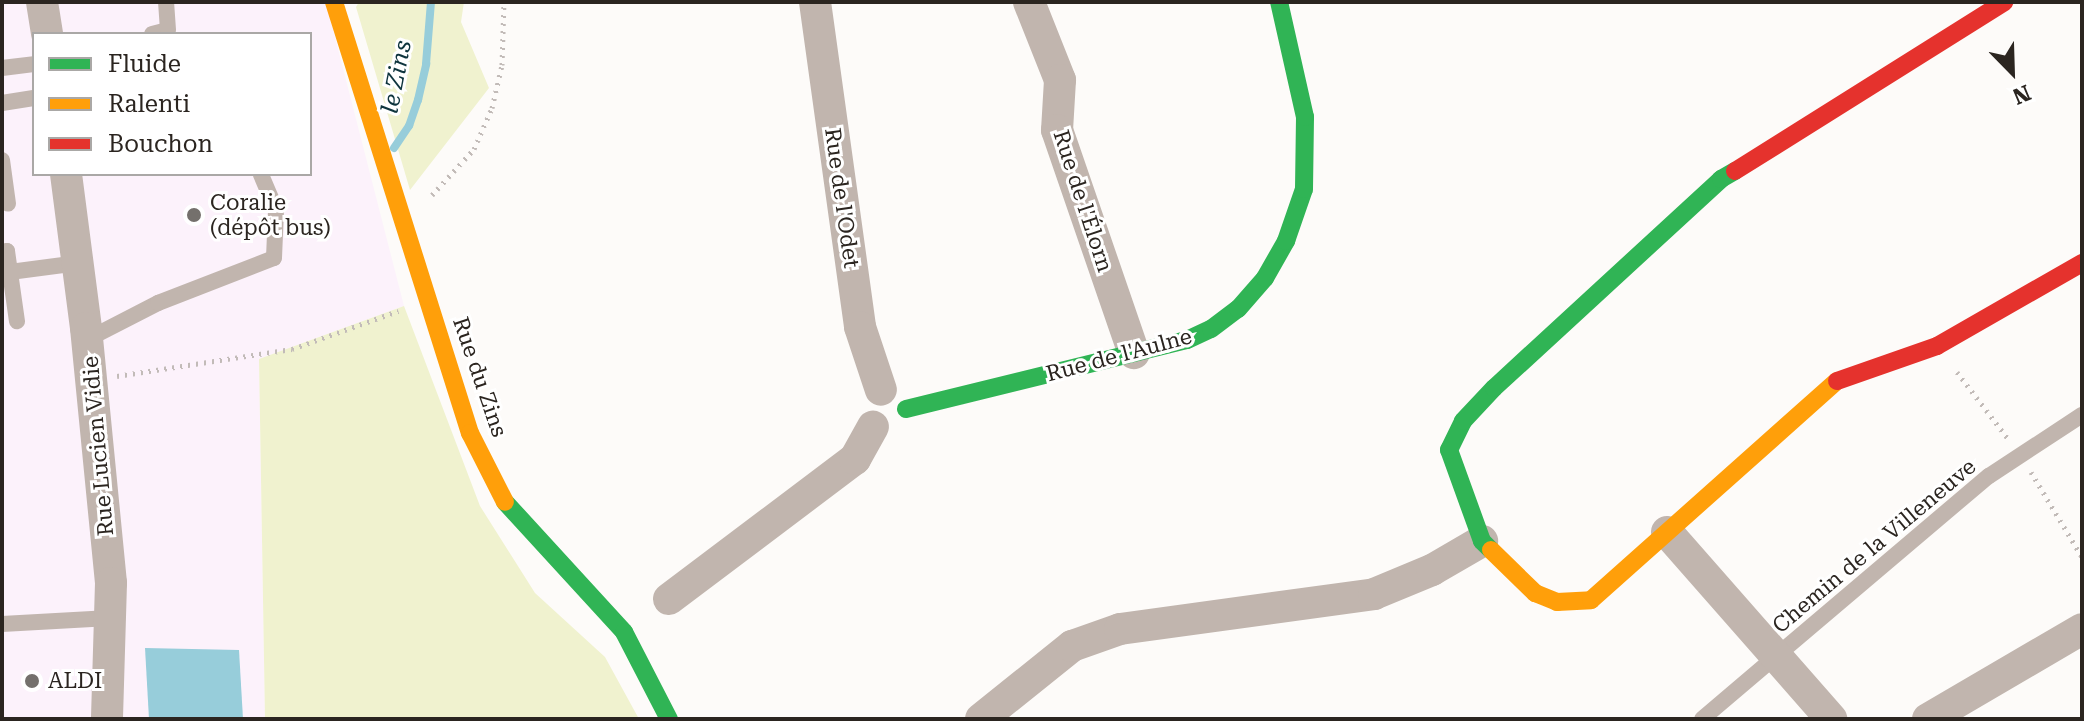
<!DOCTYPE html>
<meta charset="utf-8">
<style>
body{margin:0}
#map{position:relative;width:2084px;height:721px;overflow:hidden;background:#fdfbf9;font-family:"Roboto Serif",serif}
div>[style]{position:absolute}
.commercial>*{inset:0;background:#fcf2fb}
.green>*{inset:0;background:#f0f2cf}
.water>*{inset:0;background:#97cdda}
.stream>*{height:8px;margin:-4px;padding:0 4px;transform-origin:4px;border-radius:4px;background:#97cdda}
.path>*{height:5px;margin-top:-2.5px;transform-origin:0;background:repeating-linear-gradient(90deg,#c2bbb8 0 2px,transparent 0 8px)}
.lane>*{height:16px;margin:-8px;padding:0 8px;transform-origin:8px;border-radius:8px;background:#c1b5ae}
.street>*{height:32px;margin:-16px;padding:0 16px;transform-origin:16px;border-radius:16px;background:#c1b5ae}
.fast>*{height:18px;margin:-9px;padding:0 9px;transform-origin:9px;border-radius:9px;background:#30b455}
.slow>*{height:18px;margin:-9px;padding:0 9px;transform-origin:9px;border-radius:9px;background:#ff9f0a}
.jam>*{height:18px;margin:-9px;padding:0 9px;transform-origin:9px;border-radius:9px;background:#e5322d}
.dots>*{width:22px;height:22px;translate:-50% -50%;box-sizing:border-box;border:4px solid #fff;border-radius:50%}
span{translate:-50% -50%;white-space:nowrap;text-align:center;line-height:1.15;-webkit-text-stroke:6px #fff;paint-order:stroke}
.street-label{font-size:22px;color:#2b2520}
.poi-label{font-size:22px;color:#2b2520}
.left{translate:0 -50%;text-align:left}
.water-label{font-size:24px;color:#0e343d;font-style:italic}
.frame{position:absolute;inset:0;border:4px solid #2b2520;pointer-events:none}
.legend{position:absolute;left:32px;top:32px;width:280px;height:144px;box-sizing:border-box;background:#fff;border:2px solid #aaa8a6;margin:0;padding:10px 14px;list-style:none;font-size:24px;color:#2b2520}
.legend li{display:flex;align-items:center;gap:16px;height:40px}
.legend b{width:40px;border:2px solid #aaa8a6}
.north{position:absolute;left:1972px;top:32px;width:80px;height:80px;-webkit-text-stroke:6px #fff;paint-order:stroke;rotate:157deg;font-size:22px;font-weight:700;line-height:32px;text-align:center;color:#2b2520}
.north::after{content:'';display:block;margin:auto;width:28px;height:36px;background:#2b2520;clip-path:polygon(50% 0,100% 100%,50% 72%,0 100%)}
</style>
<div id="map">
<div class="commercial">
<i style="clip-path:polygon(evenodd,2px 2px,326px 2px,404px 306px,259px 359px,265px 719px,2px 719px,2px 2px,34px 34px,310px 34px,310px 174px,34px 174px,34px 34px)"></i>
</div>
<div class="green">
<i style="clip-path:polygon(359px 2px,464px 2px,461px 22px,489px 88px,410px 190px,356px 7px)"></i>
<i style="clip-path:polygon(404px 306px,480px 506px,535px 593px,605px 657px,639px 719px,265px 719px,259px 359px)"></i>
</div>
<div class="water">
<i style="clip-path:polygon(145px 648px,239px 650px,243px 719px,149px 719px)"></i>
</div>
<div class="stream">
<i style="left:394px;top:148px;width:27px;rotate:-56deg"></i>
<i style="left:409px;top:126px;width:28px;rotate:-71deg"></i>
<i style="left:418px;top:100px;width:37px;rotate:-77deg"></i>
<i style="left:426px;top:64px;width:62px;rotate:-85.4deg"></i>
</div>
<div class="path">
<i style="left:432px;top:195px;width:62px;rotate:-47.6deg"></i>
<i style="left:474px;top:149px;width:45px;rotate:-66.3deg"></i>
<i style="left:492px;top:108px;width:44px;rotate:-76.9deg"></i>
<i style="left:502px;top:65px;width:63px;rotate:-88.2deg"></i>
<i style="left:1957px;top:372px;width:86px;rotate:52.6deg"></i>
<i style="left:117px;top:376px;width:177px;rotate:-8.8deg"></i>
<i style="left:292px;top:349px;width:113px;rotate:-19.7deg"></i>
<i style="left:2031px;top:472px;width:99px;rotate:59deg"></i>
</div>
<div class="lane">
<i style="left:152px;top:34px;width:16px;rotate:-14deg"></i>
<i style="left:168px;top:30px;width:28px;rotate:-94deg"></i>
<i style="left:2px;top:68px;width:32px;rotate:-7deg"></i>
<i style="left:2px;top:103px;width:32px;rotate:-9deg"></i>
<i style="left:2px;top:160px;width:44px;rotate:82.2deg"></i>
<i style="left:2px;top:252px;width:5px;rotate:-11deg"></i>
<i style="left:7px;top:251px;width:71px;rotate:81.9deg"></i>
<i style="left:10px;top:272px;width:69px;rotate:-7.5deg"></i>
<i style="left:88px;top:339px;width:79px;rotate:-27.2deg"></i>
<i style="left:158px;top:303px;width:124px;rotate:-21.2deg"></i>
<i style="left:274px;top:258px;width:48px;rotate:-87.6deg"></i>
<i style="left:276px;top:210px;width:39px;rotate:-113deg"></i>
<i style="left:2px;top:624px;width:108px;rotate:-3.2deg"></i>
<i style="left:1702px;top:719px;width:376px;rotate:-40.3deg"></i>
<i style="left:1989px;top:476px;width:111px;rotate:-33.3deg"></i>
</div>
<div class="street">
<i style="left:42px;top:2px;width:32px;rotate:81deg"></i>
<i style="left:815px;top:2px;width:328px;rotate:82.1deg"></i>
<i style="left:860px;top:327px;width:66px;rotate:71.6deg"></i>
<i style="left:1029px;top:2px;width:84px;rotate:68.3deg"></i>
<i style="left:1060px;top:80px;width:50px;rotate:93.4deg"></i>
<i style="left:1057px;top:130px;width:236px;rotate:71deg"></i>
<i style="left:66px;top:174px;width:155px;rotate:82.6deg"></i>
<i style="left:86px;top:328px;width:256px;rotate:84.4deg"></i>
<i style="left:111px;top:583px;width:136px;rotate:91.7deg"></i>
<i style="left:1667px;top:532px;width:249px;rotate:48.7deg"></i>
<i style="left:669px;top:599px;width:233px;rotate:-37deg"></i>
<i style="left:855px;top:459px;width:37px;rotate:-61deg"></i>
<i style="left:981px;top:719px;width:117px;rotate:-38.7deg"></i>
<i style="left:1072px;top:646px;width:51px;rotate:-19.5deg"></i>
<i style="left:1120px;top:629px;width:256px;rotate:-7.8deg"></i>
<i style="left:1374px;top:594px;width:63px;rotate:-22.5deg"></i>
<i style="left:1432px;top:570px;width:58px;rotate:-30.1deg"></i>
<i style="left:1928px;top:719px;width:178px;rotate:-30.3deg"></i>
</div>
<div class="fast">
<i style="left:906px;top:409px;width:289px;rotate:-13.8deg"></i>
<i style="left:1187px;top:340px;width:26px;rotate:-25deg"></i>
<i style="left:1211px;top:329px;width:34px;rotate:-37deg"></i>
<i style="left:1238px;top:309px;width:41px;rotate:-48.9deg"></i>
<i style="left:1265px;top:278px;width:43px;rotate:-60.4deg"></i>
<i style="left:1286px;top:241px;width:55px;rotate:-70.9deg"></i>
<i style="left:1304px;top:189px;width:72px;rotate:-89.2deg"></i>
<i style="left:1305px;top:117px;width:118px;rotate:-102.7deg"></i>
<i style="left:505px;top:502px;width:176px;rotate:47.5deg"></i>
<i style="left:624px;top:632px;width:98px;rotate:62.7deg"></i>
<i style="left:1491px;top:550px;width:13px;rotate:-135deg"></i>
<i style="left:1482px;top:541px;width:97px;rotate:-109.9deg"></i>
<i style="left:1449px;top:450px;width:32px;rotate:-64deg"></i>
<i style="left:1463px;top:421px;width:45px;rotate:-46.8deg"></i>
<i style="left:1494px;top:388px;width:309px;rotate:-42.6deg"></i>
<i style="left:1721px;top:179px;width:16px;rotate:-30deg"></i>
</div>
<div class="slow">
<i style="left:334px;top:2px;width:452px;rotate:72.5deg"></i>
<i style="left:470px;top:433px;width:77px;rotate:63.1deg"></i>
<i style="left:1491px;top:550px;width:62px;rotate:44.3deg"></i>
<i style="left:1535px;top:593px;width:24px;rotate:22deg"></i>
<i style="left:1557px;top:602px;width:34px;rotate:-3deg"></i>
<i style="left:1591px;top:600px;width:329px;rotate:-41.7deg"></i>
</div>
<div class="jam">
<i style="left:1735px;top:171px;width:318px;rotate:-32.1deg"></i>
<i style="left:1837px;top:381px;width:106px;rotate:-19.3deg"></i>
<i style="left:1937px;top:346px;width:167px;rotate:-29.8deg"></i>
</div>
<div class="dots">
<i style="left:194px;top:215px;background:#74706c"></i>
<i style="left:32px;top:681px;background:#74706c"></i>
</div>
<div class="street-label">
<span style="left:842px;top:198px;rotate:82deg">Rue de l'Odet</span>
<span style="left:1083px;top:201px;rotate:72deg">Rue de l'Élorn</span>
<span style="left:1119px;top:355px;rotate:-15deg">Rue de l'Aulne</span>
<span style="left:480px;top:377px;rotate:71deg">Rue du Zins</span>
<span style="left:98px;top:446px;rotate:-95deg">Rue Lucien Vidie</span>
<span style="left:1874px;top:546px;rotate:-40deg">Chemin de la Villeneuve</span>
</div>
<div class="poi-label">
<span class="left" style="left:210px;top:215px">Coralie<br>(dépôt bus)</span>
<span class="left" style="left:48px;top:681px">ALDI</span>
</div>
<div class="water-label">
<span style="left:397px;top:77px;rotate:-79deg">le Zins</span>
</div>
<div class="frame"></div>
<ul class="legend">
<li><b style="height:10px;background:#30b455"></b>Fluide</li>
<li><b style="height:10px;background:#ff9f0a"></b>Ralenti</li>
<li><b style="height:10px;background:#e5322d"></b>Bouchon</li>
</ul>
<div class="north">N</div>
</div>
